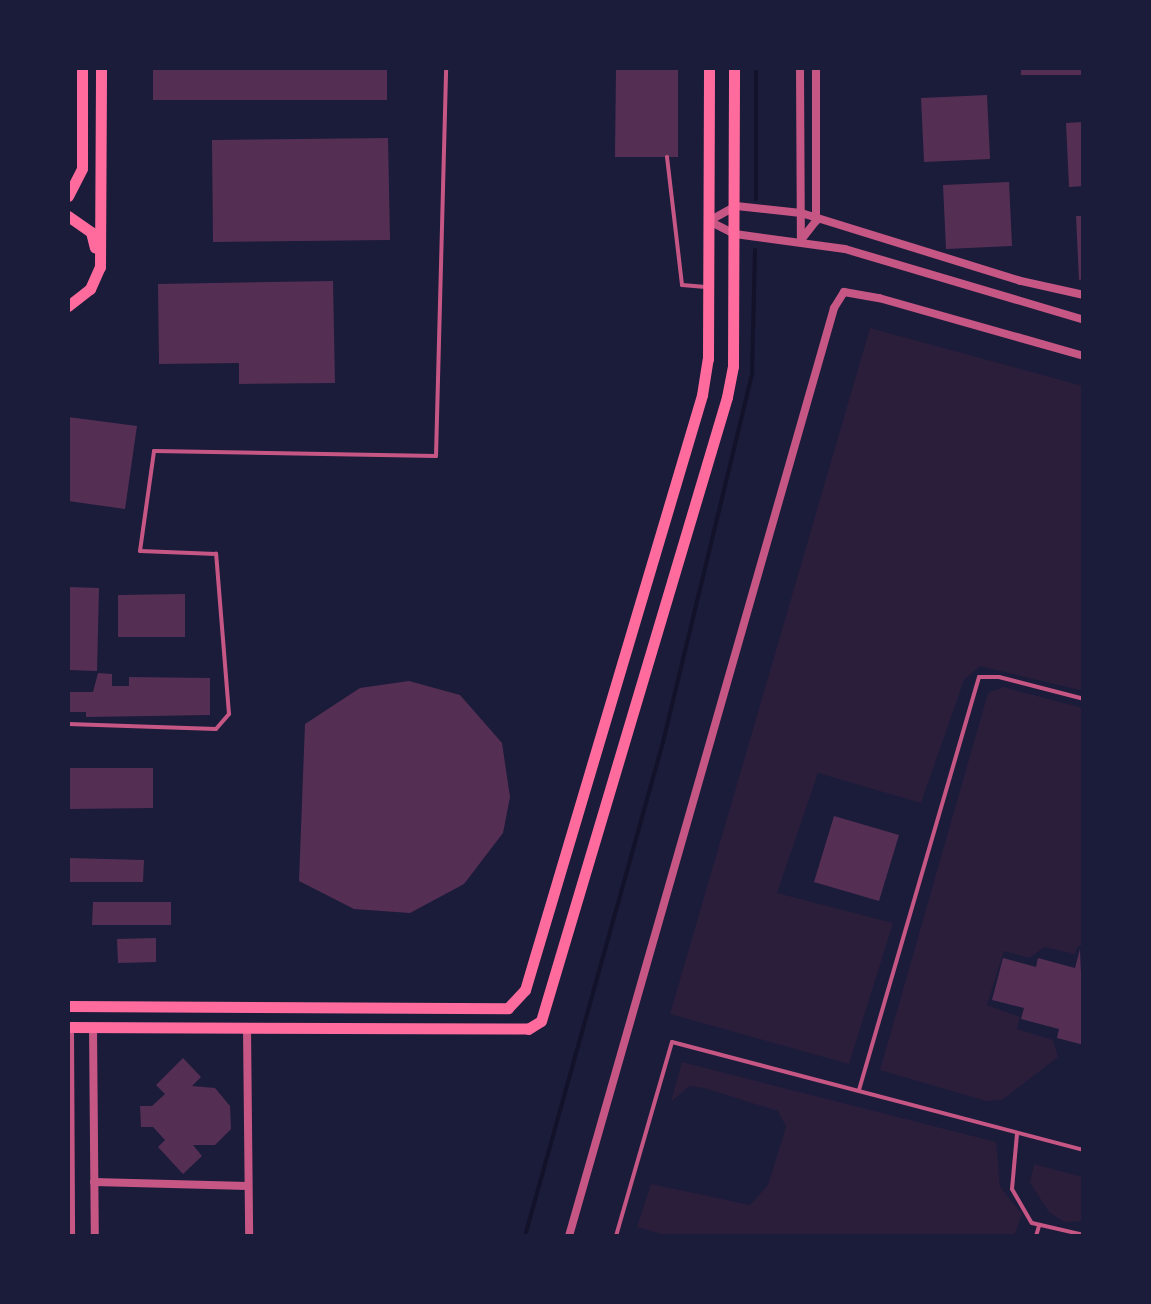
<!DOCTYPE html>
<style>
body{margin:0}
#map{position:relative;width:1151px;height:1304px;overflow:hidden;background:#1b1b3a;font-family:"Open Sans",sans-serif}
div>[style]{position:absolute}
.green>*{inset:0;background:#2a1e3b}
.stream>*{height:4px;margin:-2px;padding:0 2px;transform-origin:2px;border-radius:2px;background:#12122b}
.building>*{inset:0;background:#542f53}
.service>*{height:4px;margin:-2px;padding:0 2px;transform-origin:2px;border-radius:2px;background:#c65784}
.minor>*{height:8px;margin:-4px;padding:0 4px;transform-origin:4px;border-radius:4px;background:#c65784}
.secondary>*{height:11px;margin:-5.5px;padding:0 5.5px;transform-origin:5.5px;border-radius:5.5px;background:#ff6b9d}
span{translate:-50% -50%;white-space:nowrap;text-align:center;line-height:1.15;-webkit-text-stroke:10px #1b1b3a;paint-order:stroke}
.frame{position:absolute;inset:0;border:70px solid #1b1b3a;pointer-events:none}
</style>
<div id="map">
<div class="green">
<i style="clip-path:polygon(870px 328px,1083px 386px,1084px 691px,980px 666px,964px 680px,921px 803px,818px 773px,777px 893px,893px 923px,849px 1064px,670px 1014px)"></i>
<i style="clip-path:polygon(1003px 687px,1083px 708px,1084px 947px,1078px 946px,1075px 954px,1044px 947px,1030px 958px,1004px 951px,987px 1005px,1020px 1017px,1017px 1029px,1053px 1040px,1058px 1057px,1002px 1100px,986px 1101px,880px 1070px,988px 693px)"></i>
<i style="clip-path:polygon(682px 1062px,996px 1142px,1000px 1187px,1022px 1214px,1014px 1236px,668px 1236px,637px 1227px,651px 1184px,750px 1205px,768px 1185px,786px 1127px,778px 1111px,704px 1088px,689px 1086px,671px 1102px)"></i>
<i style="clip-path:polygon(1034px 1164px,1083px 1177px,1083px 1221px,1064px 1222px,1049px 1212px,1030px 1183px)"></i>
</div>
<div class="stream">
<i style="left:756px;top:68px;width:131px;rotate:90deg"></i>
<i style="left:525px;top:1236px;width:513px;rotate:-74.39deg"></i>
<i style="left:663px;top:742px;width:380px;rotate:-76.4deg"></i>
<i style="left:752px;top:373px;width:123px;rotate:-88.6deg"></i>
</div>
<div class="building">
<i style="clip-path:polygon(153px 68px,387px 68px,387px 100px,153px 100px)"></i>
<i style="clip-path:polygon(616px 68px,678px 68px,678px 157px,615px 157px)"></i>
<i style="clip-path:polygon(1021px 68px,1084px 68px,1084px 75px,1021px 75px)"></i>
<i style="clip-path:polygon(987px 95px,990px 159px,924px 162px,921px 98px)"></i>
<i style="clip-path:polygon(1084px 122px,1084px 186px,1069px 187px,1066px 123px)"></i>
<i style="clip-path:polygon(388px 138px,390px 240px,213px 242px,212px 140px)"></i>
<i style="clip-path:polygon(1009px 182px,1012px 246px,946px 249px,943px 185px)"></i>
<i style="clip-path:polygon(1076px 216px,1084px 216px,1084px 279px,1079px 280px)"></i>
<i style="clip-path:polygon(333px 281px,335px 383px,239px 384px,239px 363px,159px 364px,158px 284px)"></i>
<i style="clip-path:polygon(68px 417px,137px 426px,125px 509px,68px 501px)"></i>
<i style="clip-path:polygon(68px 587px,99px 588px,97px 671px,68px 670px)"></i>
<i style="clip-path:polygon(185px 594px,185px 637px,118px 637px,118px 595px)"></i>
<i style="clip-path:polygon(98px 673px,112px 674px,112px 686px,129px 686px,129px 677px,210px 678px,210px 715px,86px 717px,86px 712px,68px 712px,68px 692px,93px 692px)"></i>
<i style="clip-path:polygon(409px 681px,460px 695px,502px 743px,510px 797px,503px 833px,464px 884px,410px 913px,354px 909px,299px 881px,305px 724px,360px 688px)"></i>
<i style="clip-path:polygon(68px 768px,153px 768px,153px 808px,68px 809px)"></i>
<i style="clip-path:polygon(834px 816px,899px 835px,879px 901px,814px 882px)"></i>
<i style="clip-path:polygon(68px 858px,144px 860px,143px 882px,68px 882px)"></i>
<i style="clip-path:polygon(93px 902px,171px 902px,171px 925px,92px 925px)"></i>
<i style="clip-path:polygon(156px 938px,156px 962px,118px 963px,117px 939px)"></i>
<i style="clip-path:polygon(1080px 949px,1084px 1045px,1057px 1038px,1059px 1029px,1021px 1019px,1024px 1008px,992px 1000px,1003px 958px,1036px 967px,1038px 958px,1075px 968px)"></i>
<i style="clip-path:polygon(183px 1058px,201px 1077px,192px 1086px,215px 1088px,230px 1106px,231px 1129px,215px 1145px,193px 1145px,202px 1156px,183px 1174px,158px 1147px,165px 1140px,153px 1127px,141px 1127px,140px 1106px,152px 1106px,165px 1094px,156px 1085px)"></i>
</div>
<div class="service">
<i style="left:667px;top:157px;width:129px;rotate:83.3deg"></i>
<i style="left:682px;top:285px;width:21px;rotate:5deg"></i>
<i style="left:68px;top:724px;width:148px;rotate:1.9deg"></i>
<i style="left:216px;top:729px;width:20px;rotate:-49deg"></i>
<i style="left:229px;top:714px;width:161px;rotate:-94.6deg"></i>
<i style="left:216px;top:554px;width:76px;rotate:-177.7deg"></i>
<i style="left:140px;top:551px;width:101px;rotate:-82deg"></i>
<i style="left:154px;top:451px;width:282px;rotate:1deg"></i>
<i style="left:436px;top:456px;width:388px;rotate:-88.5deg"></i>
<i style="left:859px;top:1090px;width:430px;rotate:-73.8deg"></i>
<i style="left:979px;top:677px;width:20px"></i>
<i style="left:999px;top:677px;width:88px;rotate:14.5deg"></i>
<i style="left:1017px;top:1134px;width:55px;rotate:95.2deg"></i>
<i style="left:1012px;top:1189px;width:39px;rotate:60deg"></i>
<i style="left:1032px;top:1223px;width:53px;rotate:13deg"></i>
<i style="left:616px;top:1236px;width:202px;rotate:-73.9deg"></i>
<i style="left:672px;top:1042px;width:426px;rotate:14.7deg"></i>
<i style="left:1036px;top:1236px;width:10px;rotate:-73deg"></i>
</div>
<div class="minor">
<i style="left:800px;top:68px;width:172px;rotate:89.7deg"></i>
<i style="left:801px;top:240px;width:24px;rotate:-52deg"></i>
<i style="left:816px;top:221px;width:153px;rotate:-90deg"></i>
<i style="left:1084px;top:295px;width:65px;rotate:-167.5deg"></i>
<i style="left:1021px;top:281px;width:230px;rotate:-162.8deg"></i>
<i style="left:801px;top:213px;width:65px;rotate:-173.9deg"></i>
<i style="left:736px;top:206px;width:31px;rotate:151deg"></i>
<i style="left:709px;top:221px;width:29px;rotate:27deg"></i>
<i style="left:735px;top:234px;width:111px;rotate:7.8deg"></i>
<i style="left:845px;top:249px;width:249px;rotate:16.5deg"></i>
<i style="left:70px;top:1027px;width:209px;rotate:89.7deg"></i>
<i style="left:93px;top:1027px;width:209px;rotate:89.5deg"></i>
<i style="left:247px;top:1028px;width:208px;rotate:89.4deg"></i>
<i style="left:94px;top:1182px;width:154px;rotate:1.5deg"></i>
<i style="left:569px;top:1236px;width:965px;rotate:-74.06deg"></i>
<i style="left:834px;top:308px;width:19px;rotate:-58deg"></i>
<i style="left:844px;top:292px;width:36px;rotate:10deg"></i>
<i style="left:879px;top:298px;width:213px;rotate:15.8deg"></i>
</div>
<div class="secondary">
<i style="left:68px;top:196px;width:31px;rotate:-63deg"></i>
<i style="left:82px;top:168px;width:100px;rotate:-90deg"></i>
<i style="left:68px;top:216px;width:28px;rotate:35deg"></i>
<i style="left:91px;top:232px;width:16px;rotate:76deg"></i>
<i style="left:68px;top:306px;width:28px;rotate:-38deg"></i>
<i style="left:90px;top:289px;width:24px;rotate:-66deg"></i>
<i style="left:100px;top:267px;width:199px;rotate:-89.7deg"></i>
<i style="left:68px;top:1006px;width:440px;rotate:0.3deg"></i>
<i style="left:508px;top:1008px;width:25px;rotate:-47deg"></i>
<i style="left:525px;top:990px;width:621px;rotate:-73.43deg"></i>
<i style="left:702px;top:395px;width:36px;rotate:-81deg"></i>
<i style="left:708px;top:359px;width:291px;rotate:-89.8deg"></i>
<i style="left:68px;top:1027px;width:460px;rotate:0.2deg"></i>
<i style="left:528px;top:1029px;width:15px;rotate:-32deg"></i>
<i style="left:541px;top:1021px;width:651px;rotate:-73.4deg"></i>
<i style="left:727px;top:397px;width:32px;rotate:-79deg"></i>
<i style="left:733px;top:366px;width:298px;rotate:-89.8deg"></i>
</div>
<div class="frame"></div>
</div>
